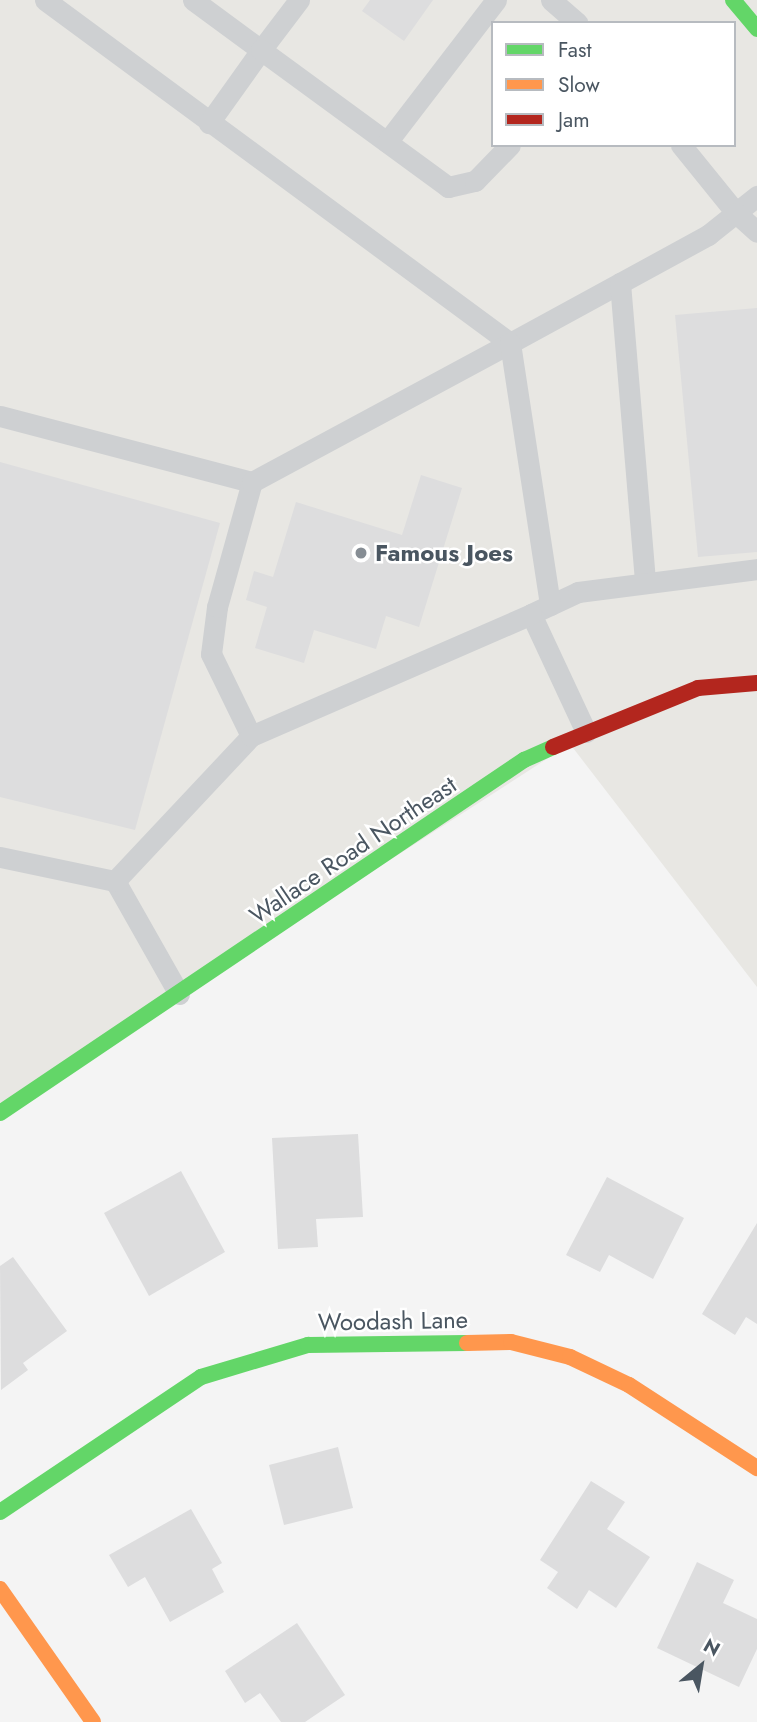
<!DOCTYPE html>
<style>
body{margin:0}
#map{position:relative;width:757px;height:1722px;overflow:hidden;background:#f4f4f4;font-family:Jost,sans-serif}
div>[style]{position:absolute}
.commercial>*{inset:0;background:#e8e7e3}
.building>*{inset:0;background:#ddddde}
.lane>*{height:21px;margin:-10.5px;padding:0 10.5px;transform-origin:10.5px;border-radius:10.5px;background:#ced0d2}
.fast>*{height:16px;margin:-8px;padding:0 8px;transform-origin:8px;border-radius:8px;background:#63d668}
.slow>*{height:16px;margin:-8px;padding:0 8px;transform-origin:8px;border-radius:8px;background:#ff974d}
.jam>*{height:16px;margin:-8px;padding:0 8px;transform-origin:8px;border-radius:8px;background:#b3261e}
.dots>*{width:19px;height:19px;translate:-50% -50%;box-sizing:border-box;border:4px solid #fff;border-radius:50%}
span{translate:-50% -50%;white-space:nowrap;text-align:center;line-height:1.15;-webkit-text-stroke:5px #fff;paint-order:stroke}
.poi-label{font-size:24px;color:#4a5661;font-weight:700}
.left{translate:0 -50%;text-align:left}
.street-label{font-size:24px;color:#4a5661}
.legend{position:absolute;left:491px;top:21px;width:245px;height:126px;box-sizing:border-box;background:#fff;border:2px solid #b7bbc0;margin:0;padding:9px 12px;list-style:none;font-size:21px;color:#4a5661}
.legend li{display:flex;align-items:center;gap:14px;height:35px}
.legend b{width:35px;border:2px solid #b7bbc0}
.north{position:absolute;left:666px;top:1631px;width:70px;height:70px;-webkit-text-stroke:5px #fff;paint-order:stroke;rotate:30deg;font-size:19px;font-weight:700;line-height:28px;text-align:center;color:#4a5661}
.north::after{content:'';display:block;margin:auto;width:24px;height:32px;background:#4a5661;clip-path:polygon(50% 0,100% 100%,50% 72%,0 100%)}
</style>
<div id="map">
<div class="commercial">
<i style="clip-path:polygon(evenodd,0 0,757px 0,757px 987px,570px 744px,0 1111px,0 0,493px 23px,734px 23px,734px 145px,493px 145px,493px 23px)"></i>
</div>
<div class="building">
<i style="clip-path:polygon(370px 0,433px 0,404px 41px,362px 11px)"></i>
<i style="clip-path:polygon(757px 308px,757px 552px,698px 557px,675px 315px)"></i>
<i style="clip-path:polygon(0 462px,220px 523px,135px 830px,0 797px)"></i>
<i style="clip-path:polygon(421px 475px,462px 488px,419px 627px,386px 616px,376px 649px,314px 630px,304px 663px,255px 648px,267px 607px,246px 600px,254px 571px,273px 577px,296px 502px,402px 535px)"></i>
<i style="clip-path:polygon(358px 1134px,363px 1217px,316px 1219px,318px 1247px,278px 1249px,272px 1138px)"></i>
<i style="clip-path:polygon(181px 1171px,225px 1252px,149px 1296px,104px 1213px)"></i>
<i style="clip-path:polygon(607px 1177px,684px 1218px,653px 1279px,609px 1255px,600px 1272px,566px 1255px)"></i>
<i style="clip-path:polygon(757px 1223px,757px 1324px,746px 1317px,735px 1335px,702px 1314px)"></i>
<i style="clip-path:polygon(13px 1257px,67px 1331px,23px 1363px,28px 1370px,1px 1390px,0 1266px)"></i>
<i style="clip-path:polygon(338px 1447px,353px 1508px,284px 1525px,269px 1465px)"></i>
<i style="clip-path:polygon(591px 1481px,625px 1502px,607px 1529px,650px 1557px,616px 1608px,589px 1590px,577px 1609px,547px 1588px,558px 1572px,540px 1560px)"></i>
<i style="clip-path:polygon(191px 1509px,222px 1563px,212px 1569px,224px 1592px,170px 1622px,145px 1577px,128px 1587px,109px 1555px)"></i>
<i style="clip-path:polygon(697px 1562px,734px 1580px,723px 1603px,757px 1619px,757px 1649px,739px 1687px,657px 1648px)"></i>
<i style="clip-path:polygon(297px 1623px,345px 1695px,305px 1722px,281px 1722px,260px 1693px,245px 1703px,225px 1671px)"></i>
</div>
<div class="lane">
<i style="left:45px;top:0;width:578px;rotate:36.41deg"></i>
<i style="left:510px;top:343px;width:226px;rotate:-28.6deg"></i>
<i style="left:708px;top:235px;width:63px;rotate:-38.5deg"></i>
<i style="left:193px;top:0;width:84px;rotate:36.3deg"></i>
<i style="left:261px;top:50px;width:90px;rotate:125.5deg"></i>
<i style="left:299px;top:0;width:63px;rotate:127.2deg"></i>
<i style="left:261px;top:50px;width:232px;rotate:36.2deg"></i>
<i style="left:448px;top:187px;width:28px;rotate:-13deg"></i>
<i style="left:475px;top:181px;width:50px;rotate:-45.8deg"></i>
<i style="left:551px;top:0;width:35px;rotate:41deg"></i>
<i style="left:387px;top:142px;width:179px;rotate:-52.5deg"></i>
<i style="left:681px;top:145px;width:87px;rotate:51deg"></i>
<i style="left:736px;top:213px;width:28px;rotate:42deg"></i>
<i style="left:620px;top:283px;width:299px;rotate:85.2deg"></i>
<i style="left:0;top:416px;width:260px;rotate:14.7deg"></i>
<i style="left:586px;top:732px;width:130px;rotate:-115deg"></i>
<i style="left:531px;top:614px;width:52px;rotate:-25.1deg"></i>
<i style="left:578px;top:592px;width:180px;rotate:-7.3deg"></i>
<i style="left:251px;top:736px;width:91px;rotate:-116deg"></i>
<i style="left:211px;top:654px;width:47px;rotate:-82.7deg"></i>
<i style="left:217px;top:607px;width:130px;rotate:-74.4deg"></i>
<i style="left:252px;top:482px;width:293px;rotate:-28.3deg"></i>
<i style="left:510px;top:343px;width:265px;rotate:81.3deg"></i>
<i style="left:0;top:857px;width:117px;rotate:11.8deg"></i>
<i style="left:179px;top:994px;width:130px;rotate:-119.5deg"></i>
<i style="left:115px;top:881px;width:199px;rotate:-46.8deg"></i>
<i style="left:251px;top:736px;width:305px;rotate:-23.5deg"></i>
</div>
<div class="fast">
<i style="left:733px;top:0;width:38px;rotate:50deg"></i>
<i style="left:0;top:1113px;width:632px;rotate:-33.97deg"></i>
<i style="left:524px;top:760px;width:32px;rotate:-24deg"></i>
<i style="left:0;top:1512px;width:242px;rotate:-33.9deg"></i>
<i style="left:201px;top:1377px;width:112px;rotate:-16.7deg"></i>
<i style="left:308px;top:1345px;width:159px;rotate:-0.7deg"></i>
</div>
<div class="slow">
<i style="left:467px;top:1343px;width:44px;rotate:-1.3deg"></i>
<i style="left:511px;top:1342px;width:61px;rotate:14.3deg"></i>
<i style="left:570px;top:1357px;width:65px;rotate:25.4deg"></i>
<i style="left:629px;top:1385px;width:153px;rotate:33deg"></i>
<i style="left:0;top:1589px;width:162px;rotate:55deg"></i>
</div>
<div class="jam">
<i style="left:553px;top:747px;width:157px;rotate:-22.1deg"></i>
<i style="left:698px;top:688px;width:59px;rotate:-4.8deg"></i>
</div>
<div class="dots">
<i style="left:361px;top:553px;background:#868d94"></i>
</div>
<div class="poi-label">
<span class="left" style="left:375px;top:553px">Famous Joes</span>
</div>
<div class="street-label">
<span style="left:353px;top:850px;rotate:-34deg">Wallace Road Northeast</span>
<span style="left:393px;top:1321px;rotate:-1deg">Woodash Lane</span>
</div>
<ul class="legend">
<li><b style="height:9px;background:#63d668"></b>Fast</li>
<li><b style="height:9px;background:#ff974d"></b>Slow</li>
<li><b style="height:9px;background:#b3261e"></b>Jam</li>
</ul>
<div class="north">N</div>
</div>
